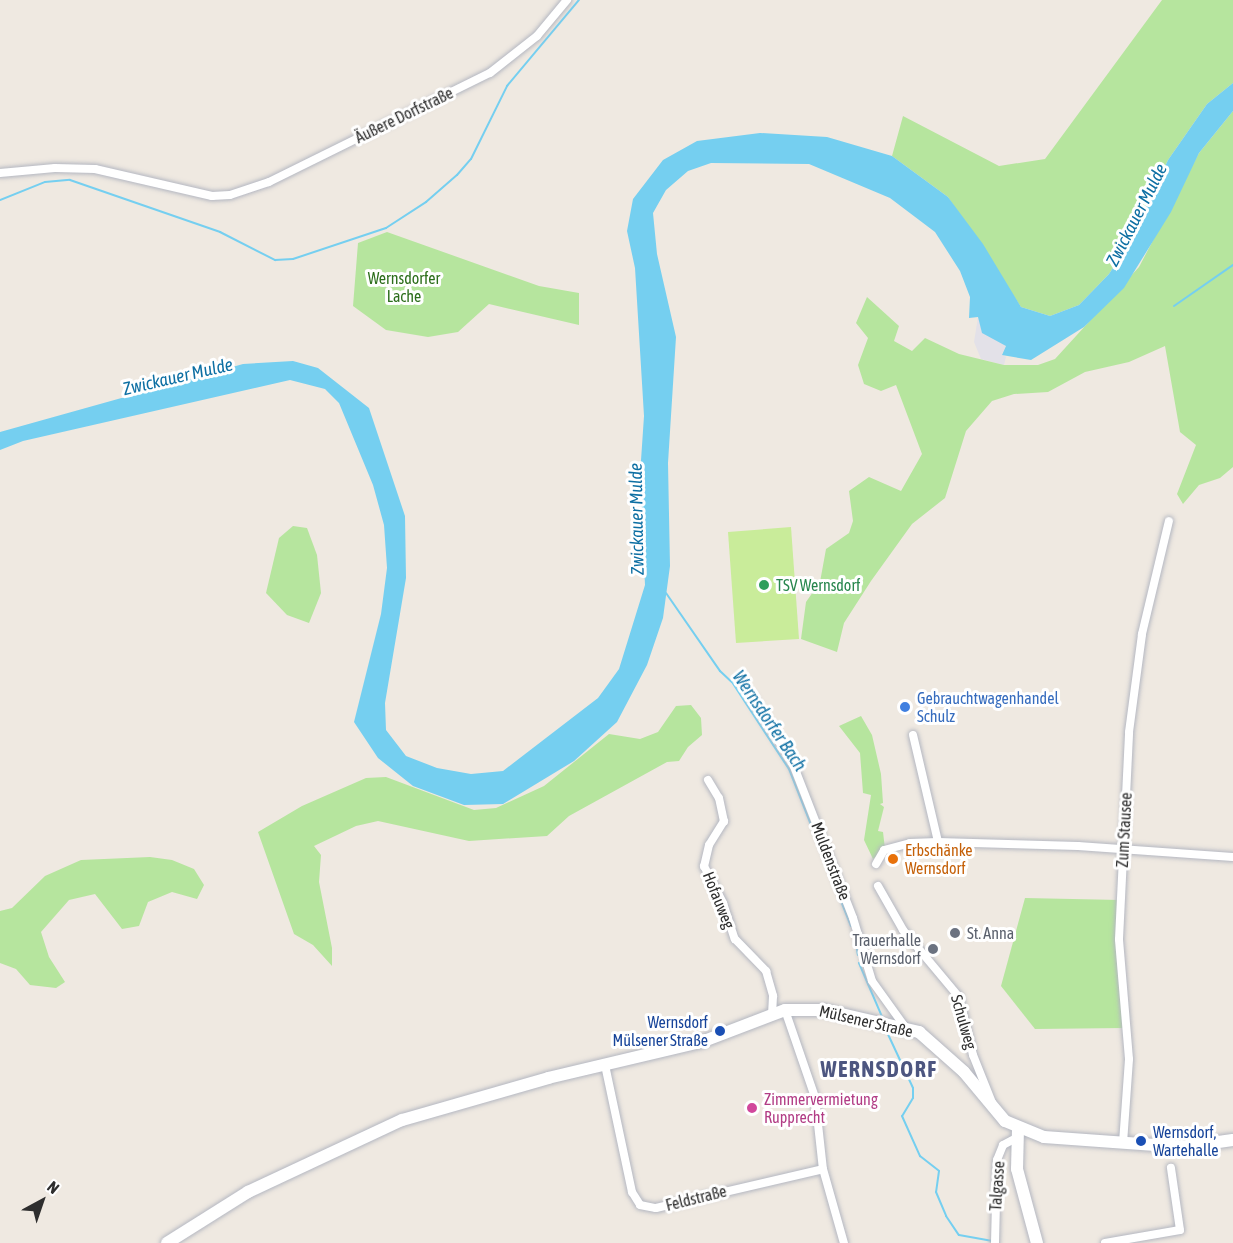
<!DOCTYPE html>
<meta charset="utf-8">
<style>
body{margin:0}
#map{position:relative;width:1233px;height:1243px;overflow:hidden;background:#efe9e1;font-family:"Asap Condensed",sans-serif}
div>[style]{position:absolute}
.industrial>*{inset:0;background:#e3e1e8}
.green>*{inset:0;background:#b6e59e}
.pitch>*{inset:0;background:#c9ec9a}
.water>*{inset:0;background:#75cff0}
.stream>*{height:2px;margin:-1px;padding:0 1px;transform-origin:1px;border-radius:1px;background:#75cff0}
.roads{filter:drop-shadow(0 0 2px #b4b7c1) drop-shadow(0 0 2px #b4b7c1)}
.street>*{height:8px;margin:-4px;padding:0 4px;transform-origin:4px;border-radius:4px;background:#fff}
.secondary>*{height:12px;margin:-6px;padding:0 6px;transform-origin:6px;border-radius:6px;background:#fff}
.dots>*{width:16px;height:16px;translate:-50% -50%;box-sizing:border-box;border:3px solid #fff;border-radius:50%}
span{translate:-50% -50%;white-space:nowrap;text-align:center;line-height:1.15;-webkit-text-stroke:6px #fff;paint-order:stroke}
.street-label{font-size:16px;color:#2e2e2e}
.park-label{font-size:16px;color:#2c6e1b}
.leisure-label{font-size:16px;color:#27864d}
.left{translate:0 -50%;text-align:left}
.shop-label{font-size:16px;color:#366cbe}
.food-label{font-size:16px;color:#c56008}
.worship-label{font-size:16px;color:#5b616d}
.right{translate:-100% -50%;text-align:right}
.transit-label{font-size:16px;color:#164399}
.hotel-label{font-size:16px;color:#b23c85}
.water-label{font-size:18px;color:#0d6fa3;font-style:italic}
.district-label{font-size:22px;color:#4d5680;font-weight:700;letter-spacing:1.5px}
.north{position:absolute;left:12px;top:1171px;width:60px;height:60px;-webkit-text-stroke:4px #fff;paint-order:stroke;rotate:40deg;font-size:16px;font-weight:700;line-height:24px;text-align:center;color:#2e2e2e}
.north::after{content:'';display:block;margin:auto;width:21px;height:27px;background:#2e2e2e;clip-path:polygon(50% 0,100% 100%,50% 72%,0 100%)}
</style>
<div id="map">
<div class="industrial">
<i style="clip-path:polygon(978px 317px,1006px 346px,1002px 354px,1006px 357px,1004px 365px,981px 359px,974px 342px)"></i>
</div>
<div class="green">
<i style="clip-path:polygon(1162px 0,1233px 0,1233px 83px,1207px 104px,1168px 160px,1128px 245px,1109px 274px,1079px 305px,1050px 316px,1021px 307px,948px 197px,892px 156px,903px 116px,999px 166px,1045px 159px)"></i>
<i style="clip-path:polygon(1233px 111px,1233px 467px,1220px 478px,1199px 485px,1183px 504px,1177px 494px,1196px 445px,1180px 432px,1165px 346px,1129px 362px,1085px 372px,1048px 392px,1014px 394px,992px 401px,966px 431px,945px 498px,912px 524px,871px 581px,844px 623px,837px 652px,801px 639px,806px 602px,820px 582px,826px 549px,849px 533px,853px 521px,849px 491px,869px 477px,901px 491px,922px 454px,896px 385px,881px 391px,864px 384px,858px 365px,868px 338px,856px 323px,867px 297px,899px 326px,894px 341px,912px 351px,925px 338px,959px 354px,1004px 365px,1038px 365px,1055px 359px,1139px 267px,1199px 153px)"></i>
<i style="clip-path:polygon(387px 232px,539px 286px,579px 293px,579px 325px,489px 304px,458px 332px,428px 337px,386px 330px,353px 306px,358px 243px)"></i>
<i style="clip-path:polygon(293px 526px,307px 528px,317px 555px,321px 593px,309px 623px,287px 615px,266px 593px,279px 538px)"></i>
<i style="clip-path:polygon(691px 705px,701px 718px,702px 735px,688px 747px,679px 761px,667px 762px,569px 816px,547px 836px,469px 841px,378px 821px,356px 826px,314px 846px,321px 855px,319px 882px,332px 948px,332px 966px,313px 945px,294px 934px,258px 832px,302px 806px,366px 778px,386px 777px,474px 810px,496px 808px,544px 786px,609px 734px,640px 739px,658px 732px,676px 706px)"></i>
<i style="clip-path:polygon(861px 716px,872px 735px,881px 774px,883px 803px,880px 804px,884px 807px,878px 831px,883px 832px,885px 849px,873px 859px,864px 840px,871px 795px,863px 793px,860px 753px,839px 726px)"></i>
<i style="clip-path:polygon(150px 857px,172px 860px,194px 869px,204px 885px,197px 899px,172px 892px,148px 902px,139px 926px,122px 929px,95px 894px,69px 900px,41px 932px,49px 957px,65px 982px,56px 988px,30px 985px,16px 969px,0 963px,0 911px,12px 908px,45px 876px,81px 860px)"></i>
<i style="clip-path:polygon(1025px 898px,1120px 900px,1124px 1028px,1035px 1029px,1001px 986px)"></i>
</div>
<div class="pitch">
<i style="clip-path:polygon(791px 527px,799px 639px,736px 643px,728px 532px)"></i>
</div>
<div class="water">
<i style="clip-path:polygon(1233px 83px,1233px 111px,1199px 153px,1171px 212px,1124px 288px,1084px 327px,1031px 360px,1002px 355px,1006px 346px,982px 333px,978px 317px,969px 318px,970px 297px,960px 271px,935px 232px,890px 198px,809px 164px,711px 163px,688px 171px,666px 190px,653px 213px,657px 254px,676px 337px,668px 463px,670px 566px,663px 618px,647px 665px,617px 722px,574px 761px,503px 804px,464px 805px,413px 786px,378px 758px,354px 722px,381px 614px,387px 568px,384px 525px,373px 485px,339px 403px,325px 389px,290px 380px,23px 441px,0 450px,0 432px,243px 364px,293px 361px,318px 368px,369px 408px,405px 516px,406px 578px,385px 703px,386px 730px,406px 756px,437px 768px,471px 774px,503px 771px,598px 698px,619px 669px,645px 585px,640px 475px,644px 416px,635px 268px,627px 231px,633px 199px,663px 160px,697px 141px,760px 133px,827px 137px,892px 156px,948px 197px,983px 244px,1021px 307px,1050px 316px,1079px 305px,1109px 274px,1128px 245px,1168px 160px,1207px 104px)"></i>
</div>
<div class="stream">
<i style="left:0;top:200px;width:48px;rotate:-21.8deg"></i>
<i style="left:45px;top:182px;width:25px;rotate:-5deg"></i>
<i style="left:70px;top:180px;width:159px;rotate:19.1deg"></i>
<i style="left:220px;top:232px;width:62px;rotate:27deg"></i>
<i style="left:275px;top:260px;width:18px;rotate:-3deg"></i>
<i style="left:293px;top:259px;width:98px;rotate:-18.4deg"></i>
<i style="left:386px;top:228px;width:48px;rotate:-33deg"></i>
<i style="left:426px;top:202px;width:41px;rotate:-41.1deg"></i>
<i style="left:457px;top:175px;width:21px;rotate:-49deg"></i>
<i style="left:471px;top:159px;width:81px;rotate:-63.7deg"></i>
<i style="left:507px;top:86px;width:112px;rotate:-50.1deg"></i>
<i style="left:1174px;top:306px;width:72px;rotate:-34.8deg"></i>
<i style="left:666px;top:593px;width:95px;rotate:55.3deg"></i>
<i style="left:720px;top:671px;width:16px;rotate:43deg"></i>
<i style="left:732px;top:682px;width:104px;rotate:56.8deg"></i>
<i style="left:789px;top:769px;width:169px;rotate:68.5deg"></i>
<i style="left:856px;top:943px;width:12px;rotate:81deg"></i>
<i style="left:859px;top:963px;width:61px;rotate:66.8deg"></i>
<i style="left:886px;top:1030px;width:64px;rotate:65deg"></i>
<i style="left:913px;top:1088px;width:10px;rotate:90deg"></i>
<i style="left:913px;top:1098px;width:21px;rotate:121deg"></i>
<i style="left:902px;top:1116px;width:44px;rotate:65.8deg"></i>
<i style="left:920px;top:1156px;width:24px;rotate:38deg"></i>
<i style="left:939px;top:1171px;width:21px;rotate:98deg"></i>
<i style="left:936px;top:1192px;width:26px;rotate:67deg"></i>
<i style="left:946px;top:1216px;width:23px;rotate:56deg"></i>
<i style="left:959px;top:1235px;width:34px;rotate:10deg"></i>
</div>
<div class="roads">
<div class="street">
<i style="left:0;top:173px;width:55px;rotate:-5.2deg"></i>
<i style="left:55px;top:168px;width:40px;rotate:1.4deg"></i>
<i style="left:95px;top:169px;width:120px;rotate:13deg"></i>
<i style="left:212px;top:196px;width:18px;rotate:-3deg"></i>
<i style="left:230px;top:195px;width:41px;rotate:-18.4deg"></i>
<i style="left:269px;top:182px;width:246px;rotate:-26.3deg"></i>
<i style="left:490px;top:73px;width:60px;rotate:-38.2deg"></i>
<i style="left:537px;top:36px;width:47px;rotate:-50.2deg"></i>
<i style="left:751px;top:697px;width:79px;rotate:57.9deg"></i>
<i style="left:793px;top:764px;width:165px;rotate:68.7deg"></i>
<i style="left:853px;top:918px;width:66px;rotate:73.2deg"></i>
<i style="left:872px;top:981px;width:57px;rotate:54.3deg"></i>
<i style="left:913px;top:735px;width:110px;rotate:76.8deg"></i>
<i style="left:708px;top:780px;width:21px;rotate:59deg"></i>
<i style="left:719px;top:798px;width:24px;rotate:78deg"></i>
<i style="left:724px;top:821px;width:28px;rotate:122deg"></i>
<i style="left:709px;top:845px;width:22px;rotate:103deg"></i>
<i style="left:704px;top:866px;width:42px;rotate:62.8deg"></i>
<i style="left:723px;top:903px;width:38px;rotate:72deg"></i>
<i style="left:735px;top:939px;width:45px;rotate:45.9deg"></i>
<i style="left:766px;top:971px;width:26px;rotate:74deg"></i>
<i style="left:773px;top:996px;width:18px;rotate:93deg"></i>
<i style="left:876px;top:864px;width:16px;rotate:-60deg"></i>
<i style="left:884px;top:850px;width:27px;rotate:-15deg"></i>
<i style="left:910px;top:843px;width:28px;rotate:-2deg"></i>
<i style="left:938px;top:842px;width:140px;rotate:1.6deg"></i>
<i style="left:1078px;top:846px;width:155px;rotate:4.1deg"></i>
<i style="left:878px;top:886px;width:51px;rotate:60.4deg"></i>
<i style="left:903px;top:930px;width:87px;rotate:50.1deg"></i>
<i style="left:959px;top:997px;width:60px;rotate:76.4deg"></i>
<i style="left:973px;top:1055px;width:54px;rotate:68.2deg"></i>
<i style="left:785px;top:1010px;width:92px;rotate:71deg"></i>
<i style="left:815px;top:1097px;width:72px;rotate:83.7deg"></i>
<i style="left:605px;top:1065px;width:130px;rotate:78deg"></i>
<i style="left:632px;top:1192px;width:15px;rotate:58deg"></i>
<i style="left:640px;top:1205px;width:16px;rotate:11deg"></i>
<i style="left:656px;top:1208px;width:171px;rotate:-13.1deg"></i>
<i style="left:823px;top:1169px;width:77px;rotate:74.2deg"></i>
<i style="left:1123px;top:1143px;width:84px;rotate:-85.9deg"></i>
<i style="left:1129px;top:1059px;width:120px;rotate:-94.8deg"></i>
<i style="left:1119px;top:939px;width:207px;rotate:-87.2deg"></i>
<i style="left:1129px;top:732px;width:99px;rotate:-82.4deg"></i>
<i style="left:1142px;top:634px;width:116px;rotate:-76.6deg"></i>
<i style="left:995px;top:1243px;width:83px;rotate:-88.6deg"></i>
<i style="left:997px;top:1160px;width:16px;rotate:-68deg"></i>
<i style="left:1003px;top:1145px;width:15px;rotate:-28deg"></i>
<i style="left:1105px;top:1243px;width:76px;rotate:-9.8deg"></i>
<i style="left:1180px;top:1230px;width:63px;rotate:-98.3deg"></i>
</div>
<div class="secondary">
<i style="left:1018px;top:1129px;width:40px;rotate:91.4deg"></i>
<i style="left:1017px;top:1169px;width:77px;rotate:74.9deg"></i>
<i style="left:167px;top:1243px;width:96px;rotate:-32.2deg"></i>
<i style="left:248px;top:1192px;width:170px;rotate:-25.1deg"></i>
<i style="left:402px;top:1120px;width:152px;rotate:-16deg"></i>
<i style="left:548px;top:1078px;width:160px;rotate:-13.3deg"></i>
<i style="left:704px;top:1041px;width:87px;rotate:-20.9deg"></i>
<i style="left:785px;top:1010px;width:39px"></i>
<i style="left:824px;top:1010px;width:98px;rotate:13deg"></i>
<i style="left:919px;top:1032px;width:60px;rotate:41.6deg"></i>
<i style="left:964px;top:1072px;width:64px;rotate:50.1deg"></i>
<i style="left:1005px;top:1121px;width:42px;rotate:22.3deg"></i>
<i style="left:1044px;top:1137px;width:139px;rotate:4.1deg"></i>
<i style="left:1183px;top:1147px;width:50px;rotate:-8deg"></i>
</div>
</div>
<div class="dots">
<i style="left:764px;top:585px;background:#2e9e5b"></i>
<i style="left:905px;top:707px;background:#3f7fe0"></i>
<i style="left:893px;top:859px;background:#e8710a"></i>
<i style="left:955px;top:933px;background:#6b7280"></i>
<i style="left:933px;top:949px;background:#6b7280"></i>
<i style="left:720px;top:1031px;background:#1a4fb4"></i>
<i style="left:752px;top:1108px;background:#d1479c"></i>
<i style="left:1141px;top:1141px;background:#1a4fb4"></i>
</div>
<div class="street-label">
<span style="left:404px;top:115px;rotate:-26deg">Äußere Dorfstraße</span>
<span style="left:1124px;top:830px;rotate:-87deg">Zum Stausee</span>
<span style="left:831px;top:861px;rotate:69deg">Muldenstraße</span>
<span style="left:719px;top:900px;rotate:68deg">Hofauweg</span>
<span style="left:866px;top:1021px;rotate:13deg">Mülsener Straße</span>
<span style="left:964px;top:1022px;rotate:74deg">Schulweg</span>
<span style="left:997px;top:1186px;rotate:-86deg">Talgasse</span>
<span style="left:696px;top:1198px;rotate:-14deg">Feldstraße</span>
</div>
<div class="park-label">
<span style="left:404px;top:287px">Wernsdorfer<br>Lache</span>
</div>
<div class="leisure-label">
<span class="left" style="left:776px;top:585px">TSV Wernsdorf</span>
</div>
<div class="shop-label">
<span class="left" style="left:917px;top:707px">Gebrauchtwagenhandel<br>Schulz</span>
</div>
<div class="food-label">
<span class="left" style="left:905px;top:859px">Erbschänke<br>Wernsdorf</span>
</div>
<div class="worship-label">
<span class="left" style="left:967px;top:933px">St. Anna</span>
<span class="right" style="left:921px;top:949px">Trauerhalle<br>Wernsdorf</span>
</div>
<div class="transit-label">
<span class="right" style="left:708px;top:1031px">Wernsdorf<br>Mülsener Straße</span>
<span class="left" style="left:1153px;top:1141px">Wernsdorf,<br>Wartehalle</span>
</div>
<div class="hotel-label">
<span class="left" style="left:764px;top:1108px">Zimmervermietung<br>Rupprecht</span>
</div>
<div class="water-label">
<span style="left:1137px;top:215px;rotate:-63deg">Zwickauer Mulde</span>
<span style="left:178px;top:377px;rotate:-13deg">Zwickauer Mulde</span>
<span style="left:637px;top:519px;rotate:-91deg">Zwickauer Mulde</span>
<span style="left:769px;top:721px;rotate:56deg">Wernsdorfer Bach</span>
</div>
<div class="district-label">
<span style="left:879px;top:1070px">WERNSDORF</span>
</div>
<div class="north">N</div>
</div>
